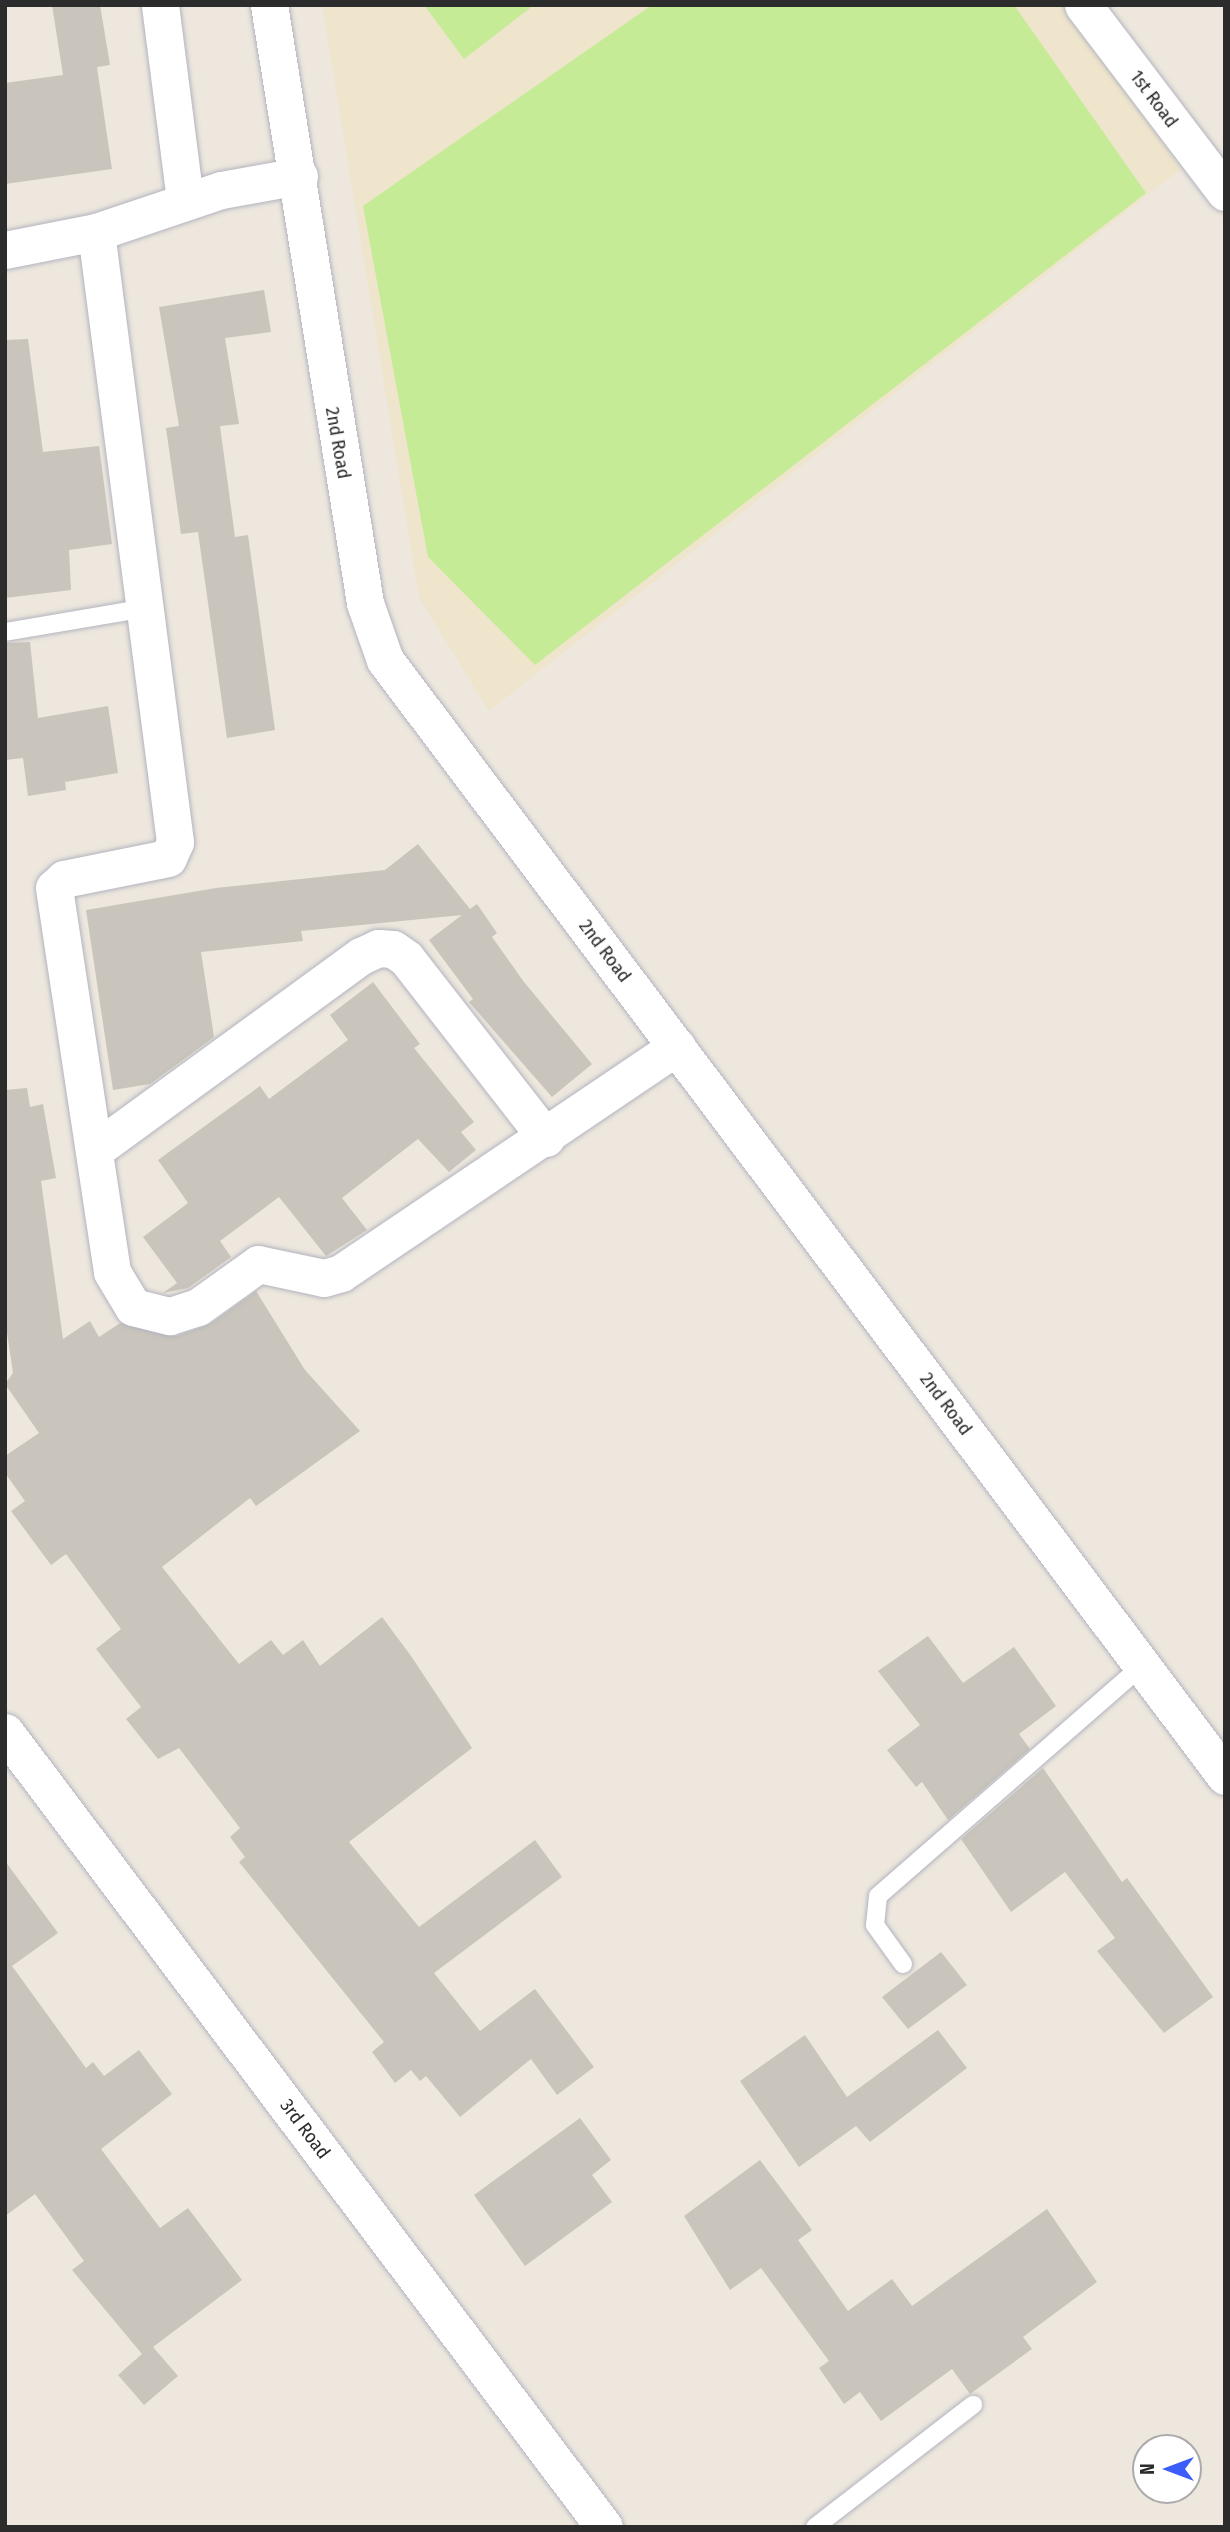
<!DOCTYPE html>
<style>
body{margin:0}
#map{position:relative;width:1230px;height:2532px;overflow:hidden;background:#ede7de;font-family:"Fira Sans Condensed",sans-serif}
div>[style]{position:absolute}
.education>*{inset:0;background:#efe5cd}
.pitch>*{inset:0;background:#c5eb96}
.building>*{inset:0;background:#c9c5bc}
.roads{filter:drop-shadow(0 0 2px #b2b4bf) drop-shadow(0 0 2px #b2b4bf)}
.service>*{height:18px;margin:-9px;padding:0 9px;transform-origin:9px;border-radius:9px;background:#fff}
.minor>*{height:37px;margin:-18.5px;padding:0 18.5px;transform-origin:18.5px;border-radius:18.5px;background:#fff}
span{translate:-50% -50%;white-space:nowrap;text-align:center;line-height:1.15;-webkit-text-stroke:5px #fff;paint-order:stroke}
.street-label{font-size:19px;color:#2c2c2c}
.frame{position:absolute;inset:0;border:7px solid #2c2c2c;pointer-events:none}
.north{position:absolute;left:1132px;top:2434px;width:70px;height:70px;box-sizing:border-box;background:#fff;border:2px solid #ababab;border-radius:50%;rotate:270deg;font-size:19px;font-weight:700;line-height:28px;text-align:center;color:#2c2c2c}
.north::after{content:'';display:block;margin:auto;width:24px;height:32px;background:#3d5dfb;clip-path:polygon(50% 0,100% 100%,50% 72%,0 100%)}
</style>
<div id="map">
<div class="education">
<i style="clip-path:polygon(322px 5px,1064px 5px,1181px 169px,489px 711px,419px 598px)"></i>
</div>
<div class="pitch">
<i style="clip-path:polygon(424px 5px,534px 5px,464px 59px)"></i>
<i style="clip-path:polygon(652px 5px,1014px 5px,1146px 193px,535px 665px,428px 557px,363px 206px)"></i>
</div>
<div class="building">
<i style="clip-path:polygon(52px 5px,100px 5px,110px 65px,97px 67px,112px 169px,5px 184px,5px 83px,63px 75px)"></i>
<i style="clip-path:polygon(264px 290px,271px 332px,225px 338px,239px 424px,220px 426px,235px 537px,248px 535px,275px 730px,227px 738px,198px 532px,181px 534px,166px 428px,179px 426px,159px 307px)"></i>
<i style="clip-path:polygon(28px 339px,43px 452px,99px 446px,112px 544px,69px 550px,71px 590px,5px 598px,5px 340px)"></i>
<i style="clip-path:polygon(30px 642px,38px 718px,108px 706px,118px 773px,65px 782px,66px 790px,28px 796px,23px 758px,5px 760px,5px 643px)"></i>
<i style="clip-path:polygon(418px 844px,470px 909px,477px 904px,497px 933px,492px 937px,524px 982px,592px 1064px,552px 1097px,469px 1002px,473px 999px,429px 940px,462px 915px,301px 931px,303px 941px,201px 952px,214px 1037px,150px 1084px,113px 1090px,86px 910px,216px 888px,385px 870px)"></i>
<i style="clip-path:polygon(373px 982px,420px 1044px,414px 1048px,474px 1122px,461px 1132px,476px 1150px,449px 1172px,418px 1139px,342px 1198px,367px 1230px,326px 1256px,279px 1197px,220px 1241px,231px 1257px,188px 1288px,163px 1293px,177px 1283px,143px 1237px,188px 1203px,158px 1160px,260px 1086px,269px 1099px,348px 1040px,330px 1015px)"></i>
<i style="clip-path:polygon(27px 1088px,30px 1107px,43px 1104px,56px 1178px,41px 1181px,63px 1339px,90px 1321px,99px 1337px,120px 1323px,176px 1336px,210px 1324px,256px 1291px,305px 1370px,360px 1431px,256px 1506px,250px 1498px,162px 1567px,239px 1664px,271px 1640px,283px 1655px,303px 1640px,320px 1666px,382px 1617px,411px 1656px,472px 1748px,349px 1842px,419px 1927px,535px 1840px,562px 1877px,434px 1973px,480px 2031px,535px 1989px,594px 2067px,557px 2095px,531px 2059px,460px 2117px,426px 2076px,420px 2081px,411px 2070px,395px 2083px,372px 2052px,384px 2042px,239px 1862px,245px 1857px,230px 1837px,240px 1828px,179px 1748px,158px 1759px,126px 1719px,141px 1707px,96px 1649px,121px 1629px,66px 1554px,51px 1565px,11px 1511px,25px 1501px,5px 1473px,5px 1456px,39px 1433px,5px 1384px,13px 1373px,5px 1319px,5px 1090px)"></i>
<i style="clip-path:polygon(928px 1636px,963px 1683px,1014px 1647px,1056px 1706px,1019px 1734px,1030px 1749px,948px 1820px,922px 1782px,916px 1787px,887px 1750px,920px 1725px,878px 1671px)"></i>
<i style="clip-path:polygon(1043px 1768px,1122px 1882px,1127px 1878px,1213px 1997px,1164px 2033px,1097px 1951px,1115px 1938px,1065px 1872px,1011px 1912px,961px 1839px)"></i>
<i style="clip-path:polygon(5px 1861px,58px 1933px,12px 1966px,86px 2068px,93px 2062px,104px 2076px,139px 2050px,172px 2094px,101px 2149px,160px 2228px,188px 2208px,242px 2280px,153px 2347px,178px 2376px,144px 2405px,118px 2375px,142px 2354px,72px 2270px,84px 2261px,35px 2194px,5px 2216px)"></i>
<i style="clip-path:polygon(941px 1952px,967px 1985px,908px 2029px,882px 1997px)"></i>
<i style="clip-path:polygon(938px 2030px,967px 2068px,870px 2142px,856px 2126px,799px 2167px,740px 2081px,805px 2035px,847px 2097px)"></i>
<i style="clip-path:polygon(580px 2118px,611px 2160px,592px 2175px,612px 2202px,525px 2266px,474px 2195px)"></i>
<i style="clip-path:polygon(760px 2160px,812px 2230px,798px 2240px,848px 2311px,892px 2279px,912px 2306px,1047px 2209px,1097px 2282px,1023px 2337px,1032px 2349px,970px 2394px,952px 2369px,881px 2421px,860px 2392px,844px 2404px,819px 2368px,829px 2361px,761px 2268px,730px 2290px,684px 2216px)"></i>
</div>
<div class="roads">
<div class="service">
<i style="left:5px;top:632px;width:138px;rotate:-9.6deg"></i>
<i style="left:903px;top:1964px;width:48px;rotate:-125.7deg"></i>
<i style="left:875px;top:1925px;width:29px;rotate:-84deg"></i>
<i style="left:878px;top:1896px;width:350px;rotate:-41.1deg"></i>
<i style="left:815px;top:2527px;width:200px;rotate:-37.7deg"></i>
</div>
<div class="minor">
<i style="left:160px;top:5px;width:198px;rotate:82.7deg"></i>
<i style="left:269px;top:5px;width:606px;rotate:80.88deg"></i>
<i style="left:365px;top:603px;width:60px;rotate:70.7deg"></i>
<i style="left:385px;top:660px;width:1397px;rotate:53.03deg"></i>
<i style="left:1083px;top:5px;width:235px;rotate:52.8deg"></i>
<i style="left:299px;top:176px;width:79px;rotate:169.8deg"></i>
<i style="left:221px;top:190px;width:132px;rotate:161.4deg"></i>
<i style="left:96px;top:232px;width:615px;rotate:82.62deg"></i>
<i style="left:175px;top:842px;width:17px;rotate:114deg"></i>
<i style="left:168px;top:858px;width:106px;rotate:168.6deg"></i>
<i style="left:64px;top:879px;width:13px;rotate:138deg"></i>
<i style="left:54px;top:888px;width:388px;rotate:81.4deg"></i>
<i style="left:112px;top:1272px;width:41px;rotate:59deg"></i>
<i style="left:133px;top:1307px;width:38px;rotate:14deg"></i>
<i style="left:170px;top:1316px;width:29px;rotate:-18deg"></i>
<i style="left:198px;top:1307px;width:74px;rotate:-35.6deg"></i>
<i style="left:258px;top:1264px;width:67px;rotate:12deg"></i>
<i style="left:324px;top:1278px;width:18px;rotate:-16deg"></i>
<i style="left:341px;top:1273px;width:405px;rotate:-34deg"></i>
<i style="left:5px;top:250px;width:93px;rotate:-11.2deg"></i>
<i style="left:96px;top:1149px;width:328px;rotate:-36.1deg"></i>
<i style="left:361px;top:956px;width:19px;rotate:-25deg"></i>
<i style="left:378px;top:948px;width:15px;rotate:4deg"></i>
<i style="left:393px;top:949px;width:16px;rotate:35deg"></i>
<i style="left:406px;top:958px;width:228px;rotate:52.1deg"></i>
<i style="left:5px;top:1732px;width:995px;rotate:53deg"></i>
</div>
</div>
<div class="street-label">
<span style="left:1154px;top:99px;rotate:53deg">1st Road</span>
<span style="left:338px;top:443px;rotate:80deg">2nd Road</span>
<span style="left:605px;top:951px;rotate:53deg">2nd Road</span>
<span style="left:946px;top:1404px;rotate:53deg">2nd Road</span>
<span style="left:305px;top:2129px;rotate:53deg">3rd Road</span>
</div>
<div class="frame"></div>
<div class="north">N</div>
</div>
